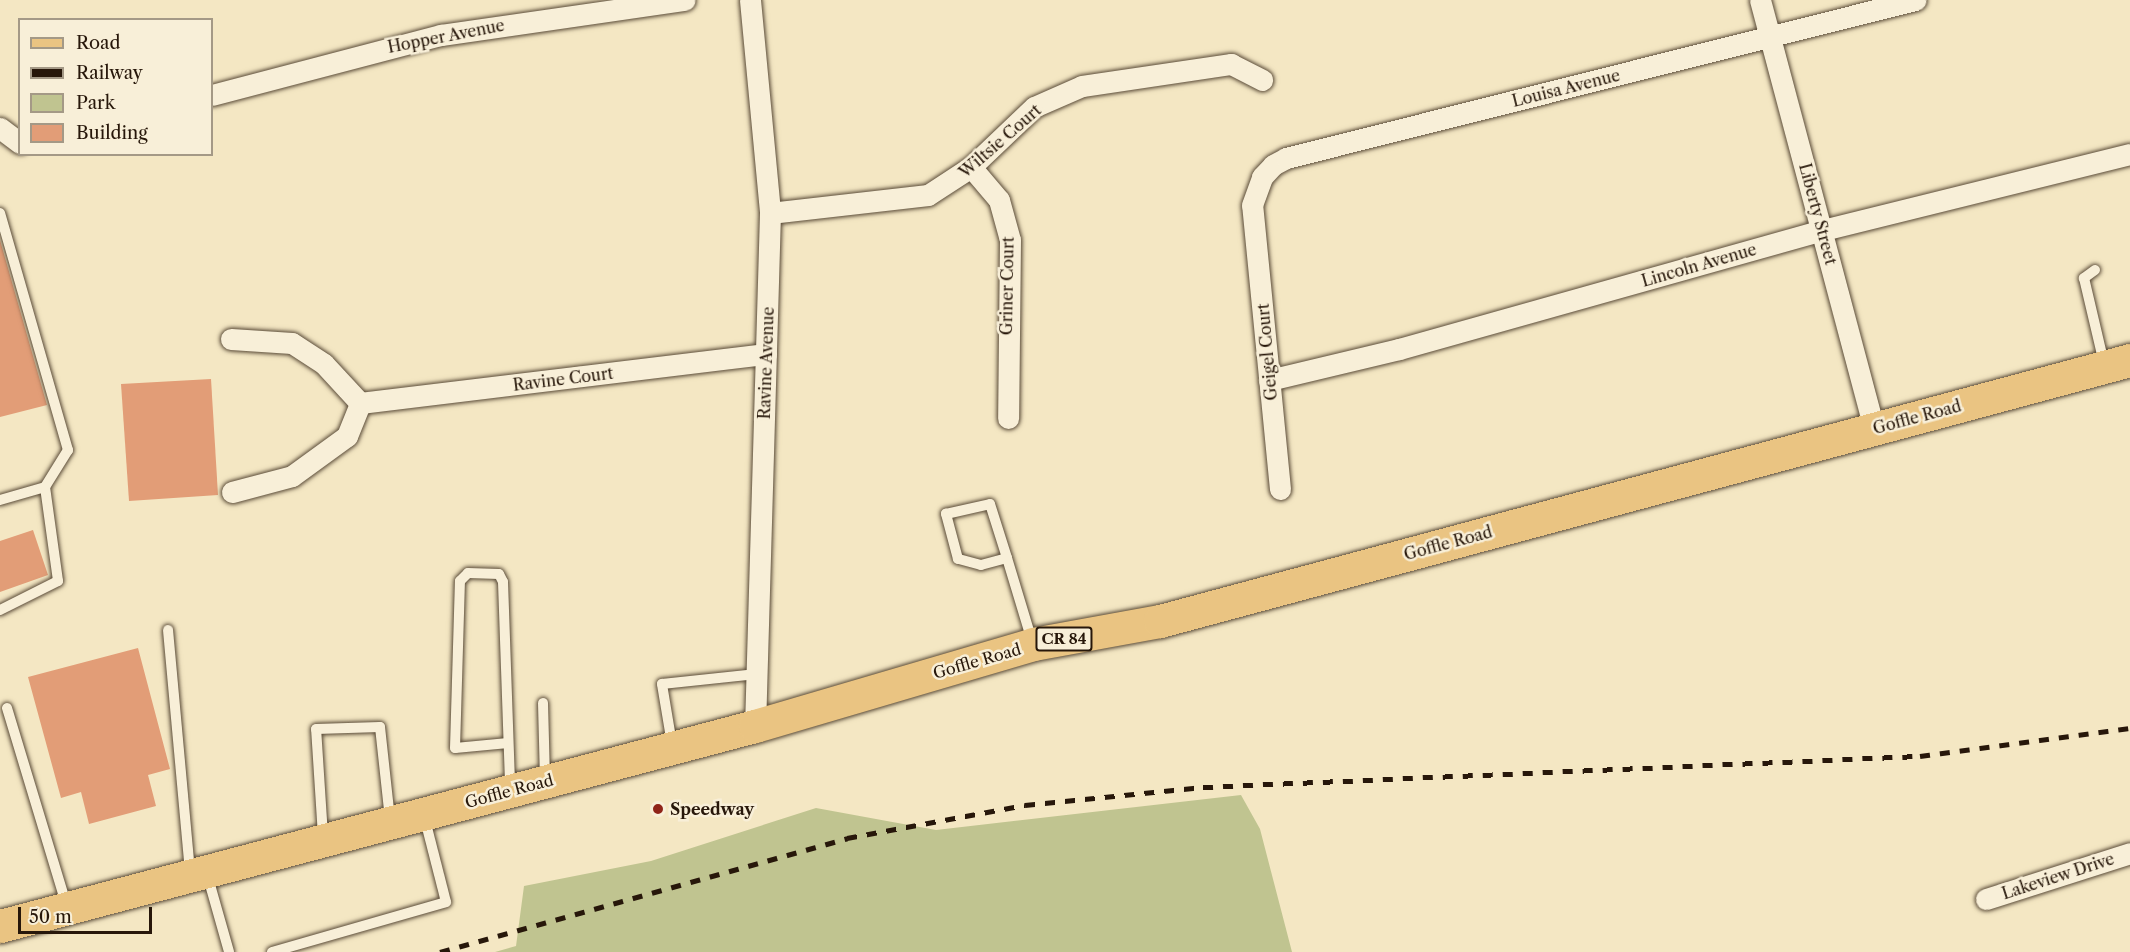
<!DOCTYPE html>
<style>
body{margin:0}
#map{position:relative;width:2130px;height:952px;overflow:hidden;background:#f4e7c3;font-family:"Libre Caslon Text",serif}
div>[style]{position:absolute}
.green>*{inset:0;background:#c0c490}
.building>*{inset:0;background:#e29d77}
.roads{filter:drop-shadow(0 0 2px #5a4b38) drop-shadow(0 0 2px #5a4b38)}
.lane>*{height:10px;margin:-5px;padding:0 5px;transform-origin:5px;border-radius:5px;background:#f8efd8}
.street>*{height:21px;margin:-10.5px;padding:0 10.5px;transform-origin:10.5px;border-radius:10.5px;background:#f8efd8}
.primary>*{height:33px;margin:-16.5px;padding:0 16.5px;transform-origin:16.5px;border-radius:16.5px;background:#eac482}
.rail>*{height:4.5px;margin-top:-2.25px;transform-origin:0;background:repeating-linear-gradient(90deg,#27170a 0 10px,transparent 0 20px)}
.dots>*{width:16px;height:16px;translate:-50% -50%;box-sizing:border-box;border:3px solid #f8efd8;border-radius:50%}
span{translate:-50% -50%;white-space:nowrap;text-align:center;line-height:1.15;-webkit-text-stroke:5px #f8efd8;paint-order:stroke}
.shield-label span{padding:2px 4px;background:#f8efd8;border:2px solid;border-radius:4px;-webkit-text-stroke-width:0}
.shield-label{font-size:15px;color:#27170a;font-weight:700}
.street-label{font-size:16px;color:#27170a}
.poi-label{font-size:16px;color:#27170a;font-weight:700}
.left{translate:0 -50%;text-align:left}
.legend{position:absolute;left:18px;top:18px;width:195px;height:138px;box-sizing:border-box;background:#f8efd8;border:2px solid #a49986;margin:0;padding:8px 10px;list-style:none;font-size:18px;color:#27170a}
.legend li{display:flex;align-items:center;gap:12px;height:30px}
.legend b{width:30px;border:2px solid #a49986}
.scale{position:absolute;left:18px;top:907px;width:134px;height:27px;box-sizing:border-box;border:3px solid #27170a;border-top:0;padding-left:8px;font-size:18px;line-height:21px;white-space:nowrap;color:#27170a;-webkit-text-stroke:4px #f8efd8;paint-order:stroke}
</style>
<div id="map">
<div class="green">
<i style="clip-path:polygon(1241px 795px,1260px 829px,1292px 952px,495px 952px,516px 946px,524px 886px,651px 861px,816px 808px,936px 830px)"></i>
</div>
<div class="building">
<i style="clip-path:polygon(0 240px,47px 405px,0 417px)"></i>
<i style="clip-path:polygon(211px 379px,218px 495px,129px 501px,121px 384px)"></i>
<i style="clip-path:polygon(33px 530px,48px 575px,0 592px,0 541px)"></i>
<i style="clip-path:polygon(138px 648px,170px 769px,148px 775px,156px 806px,89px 824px,81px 792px,61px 798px,28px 677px)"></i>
</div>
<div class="roads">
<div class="lane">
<i style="left:0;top:213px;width:247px;rotate:74deg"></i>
<i style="left:68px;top:450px;width:44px;rotate:121.9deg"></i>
<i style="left:2095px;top:270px;width:14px;rotate:144deg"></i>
<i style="left:2084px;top:278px;width:87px;rotate:76.8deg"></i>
<i style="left:0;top:500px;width:47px;rotate:-16.1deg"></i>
<i style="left:45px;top:487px;width:95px;rotate:82.1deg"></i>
<i style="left:58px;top:581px;width:65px;rotate:153.4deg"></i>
<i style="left:1007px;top:558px;width:27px;rotate:165deg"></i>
<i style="left:981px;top:565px;width:24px;rotate:-165deg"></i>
<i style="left:958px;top:559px;width:47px;rotate:-104.9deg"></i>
<i style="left:946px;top:514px;width:45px;rotate:-12.8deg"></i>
<i style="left:990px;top:504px;width:57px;rotate:72.5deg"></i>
<i style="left:1007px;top:558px;width:87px;rotate:73.2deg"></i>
<i style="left:168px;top:630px;width:243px;rotate:84.8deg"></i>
<i style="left:543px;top:703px;width:75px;rotate:88.5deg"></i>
<i style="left:7px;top:708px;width:205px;rotate:73.2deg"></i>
<i style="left:508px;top:743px;width:53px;rotate:174.6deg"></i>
<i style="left:455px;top:748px;width:167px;rotate:-88.3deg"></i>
<i style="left:460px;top:581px;width:11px;rotate:-45deg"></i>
<i style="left:468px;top:573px;width:31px;rotate:2deg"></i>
<i style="left:499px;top:574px;width:9px;rotate:63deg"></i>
<i style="left:503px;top:582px;width:205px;rotate:88deg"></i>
<i style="left:672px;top:744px;width:61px;rotate:-99.5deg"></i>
<i style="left:662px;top:684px;width:95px;rotate:-6.1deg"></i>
<i style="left:323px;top:836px;width:107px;rotate:-93.7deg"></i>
<i style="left:316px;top:729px;width:64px;rotate:-1.8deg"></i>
<i style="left:380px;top:727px;width:93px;rotate:83.8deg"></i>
<i style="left:207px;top:874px;width:81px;rotate:74.2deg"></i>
<i style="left:272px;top:952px;width:181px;rotate:-16deg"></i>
<i style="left:446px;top:902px;width:89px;rotate:-104.3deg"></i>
</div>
<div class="street">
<i style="left:750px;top:0;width:214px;rotate:84.6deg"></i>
<i style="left:770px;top:213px;width:513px;rotate:91.67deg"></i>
<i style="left:1760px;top:0;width:443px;rotate:75.1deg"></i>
<i style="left:212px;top:95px;width:237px;rotate:-14.7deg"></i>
<i style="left:441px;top:35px;width:246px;rotate:-8.2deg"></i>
<i style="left:0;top:128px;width:25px;rotate:37deg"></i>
<i style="left:971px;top:167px;width:43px;rotate:49.7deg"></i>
<i style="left:999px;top:200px;width:41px;rotate:74.6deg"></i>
<i style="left:1010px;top:240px;width:178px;rotate:90.6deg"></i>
<i style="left:770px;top:213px;width:159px;rotate:-6.5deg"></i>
<i style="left:928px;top:195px;width:51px;rotate:-33.1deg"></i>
<i style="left:971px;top:167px;width:87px;rotate:-43.6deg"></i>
<i style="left:1034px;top:107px;width:52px;rotate:-23.6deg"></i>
<i style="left:1082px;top:86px;width:151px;rotate:-8.4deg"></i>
<i style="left:1231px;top:64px;width:35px;rotate:27deg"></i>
<i style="left:231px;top:339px;width:61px;rotate:3.8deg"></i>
<i style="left:292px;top:343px;width:38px;rotate:33deg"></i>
<i style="left:324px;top:364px;width:53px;rotate:47.3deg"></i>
<i style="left:1269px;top:380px;width:134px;rotate:-13.4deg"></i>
<i style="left:1399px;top:349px;width:440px;rotate:-15.7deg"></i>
<i style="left:1823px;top:230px;width:316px;rotate:-13.9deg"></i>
<i style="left:360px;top:403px;width:409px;rotate:-6.9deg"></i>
<i style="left:1280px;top:489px;width:285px;rotate:-95.6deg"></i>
<i style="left:1252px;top:205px;width:30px;rotate:-70deg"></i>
<i style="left:1262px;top:177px;width:16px;rotate:-47deg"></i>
<i style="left:1273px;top:165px;width:15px;rotate:-28deg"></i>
<i style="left:1286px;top:158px;width:649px;rotate:-14.1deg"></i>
<i style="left:232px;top:492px;width:62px;rotate:-14.9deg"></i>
<i style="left:292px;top:476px;width:68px;rotate:-36deg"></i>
<i style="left:347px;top:436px;width:35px;rotate:-68deg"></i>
<i style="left:1986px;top:899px;width:151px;rotate:-17.7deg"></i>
</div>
<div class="primary">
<i style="left:0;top:926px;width:781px;rotate:-14.84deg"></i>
<i style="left:755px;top:726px;width:290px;rotate:-16.4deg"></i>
<i style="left:1033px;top:644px;width:129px;rotate:-10.3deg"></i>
<i style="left:1160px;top:621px;width:1005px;rotate:-15.06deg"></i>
</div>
</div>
<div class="rail">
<i style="left:440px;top:952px;width:423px;rotate:-15.6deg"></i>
<i style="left:847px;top:838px;width:181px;rotate:-10.5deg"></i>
<i style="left:1025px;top:805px;width:179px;rotate:-5.8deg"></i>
<i style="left:1203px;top:787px;width:718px;rotate:-2.48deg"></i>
<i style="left:1920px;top:756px;width:212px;rotate:-7.6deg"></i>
</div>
<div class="dots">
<i style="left:658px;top:809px;background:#8f2418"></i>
</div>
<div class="shield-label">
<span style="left:1064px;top:639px">CR 84</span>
</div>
<div class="street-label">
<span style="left:446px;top:36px;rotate:-11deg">Hopper Avenue</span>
<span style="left:1566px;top:88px;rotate:-14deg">Louisa Avenue</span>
<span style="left:1000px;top:141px;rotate:-41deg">Wiltsie Court</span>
<span style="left:1818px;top:214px;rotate:75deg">Liberty Street</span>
<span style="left:1699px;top:265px;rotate:-16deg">Lincoln Avenue</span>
<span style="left:1007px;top:286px;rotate:-89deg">Griner Court</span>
<span style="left:1267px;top:352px;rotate:-95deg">Geigel Court</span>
<span style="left:766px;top:363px;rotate:-88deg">Ravine Avenue</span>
<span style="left:563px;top:379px;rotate:-7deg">Ravine Court</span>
<span style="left:1917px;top:417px;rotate:-15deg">Goffle Road</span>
<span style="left:1448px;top:543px;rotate:-15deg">Goffle Road</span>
<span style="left:977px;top:661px;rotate:-16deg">Goffle Road</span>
<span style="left:509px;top:791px;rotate:-15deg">Goffle Road</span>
<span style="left:2058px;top:876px;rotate:-18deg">Lakeview Drive</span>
</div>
<div class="poi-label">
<span class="left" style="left:670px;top:809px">Speedway</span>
</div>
<ul class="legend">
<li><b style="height:8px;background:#eac482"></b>Road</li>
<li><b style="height:8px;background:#27170a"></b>Railway</li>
<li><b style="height:16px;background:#c0c490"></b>Park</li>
<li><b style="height:16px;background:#e29d77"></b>Building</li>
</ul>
<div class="scale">50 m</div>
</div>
